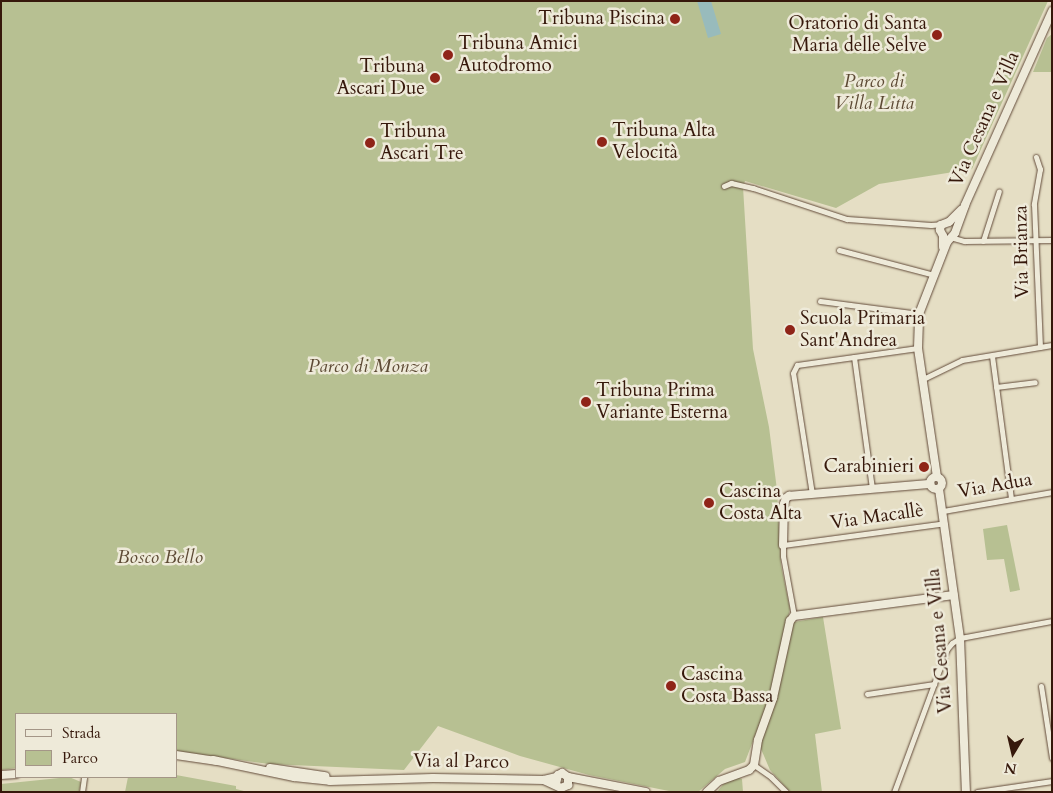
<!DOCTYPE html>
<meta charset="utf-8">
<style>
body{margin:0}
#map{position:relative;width:1053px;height:793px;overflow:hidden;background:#e5dec4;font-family:Cardo,serif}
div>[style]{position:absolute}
.green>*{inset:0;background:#b7c092}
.water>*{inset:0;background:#98bbbc}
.roads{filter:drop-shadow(0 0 1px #624a39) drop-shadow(0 0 1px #624a39)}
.street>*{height:5px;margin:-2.5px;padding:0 2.5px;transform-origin:2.5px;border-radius:2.5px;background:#eeead9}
.secondary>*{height:8px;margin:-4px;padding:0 4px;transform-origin:4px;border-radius:4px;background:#eeead9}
.secondary>.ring{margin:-4px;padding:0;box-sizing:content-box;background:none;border:8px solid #eeead9;border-radius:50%}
.dots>*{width:14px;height:14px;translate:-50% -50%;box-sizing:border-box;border:2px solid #eeead9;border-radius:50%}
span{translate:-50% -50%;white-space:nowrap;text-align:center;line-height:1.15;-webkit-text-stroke:5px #eeead9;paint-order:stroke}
.poi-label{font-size:19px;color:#36180b}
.right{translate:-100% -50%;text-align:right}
.left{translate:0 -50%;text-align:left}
.park-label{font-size:19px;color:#5d4a34;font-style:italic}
.street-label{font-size:19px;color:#36180b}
.frame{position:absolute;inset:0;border:2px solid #36180b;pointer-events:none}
.legend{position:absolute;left:15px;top:713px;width:162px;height:65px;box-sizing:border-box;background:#eeead9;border:1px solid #a49687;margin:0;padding:6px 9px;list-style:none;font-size:15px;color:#36180b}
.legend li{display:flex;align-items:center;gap:10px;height:25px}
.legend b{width:25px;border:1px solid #a49687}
.north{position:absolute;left:988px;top:728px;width:50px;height:50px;-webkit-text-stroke:4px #eeead9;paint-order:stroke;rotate:189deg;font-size:14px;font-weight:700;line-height:20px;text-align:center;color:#36180b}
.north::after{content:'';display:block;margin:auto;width:18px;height:22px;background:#36180b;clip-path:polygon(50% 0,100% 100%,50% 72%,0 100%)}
</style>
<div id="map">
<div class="green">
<i style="clip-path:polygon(1px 1px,1048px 1px,972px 169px,879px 184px,836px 208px,745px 181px,743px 187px,753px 349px,769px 427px,777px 490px,781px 565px,790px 609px,771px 694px,745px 762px,725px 769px,698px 792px,674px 792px,589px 775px,520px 756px,438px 726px,404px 770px,269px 764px,176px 751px,176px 714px,16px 714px,16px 768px,1px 770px)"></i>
<i style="clip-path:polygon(1052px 34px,1052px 72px,1033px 72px,1047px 38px)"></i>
<i style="clip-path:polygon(1007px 525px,1020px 590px,1010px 592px,1004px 559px,987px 560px,983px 529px)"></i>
<i style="clip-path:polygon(823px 617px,841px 729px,815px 734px,822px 792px,790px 792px,770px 770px,761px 749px,760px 742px,792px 625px,794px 622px)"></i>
<i style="clip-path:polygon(176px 775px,236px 786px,236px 789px,248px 792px,125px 792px,128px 777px,176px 777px)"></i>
<i style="clip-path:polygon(69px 777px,81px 782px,79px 792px,1px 792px,1px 784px)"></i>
<i style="clip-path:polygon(737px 777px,742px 779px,743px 792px,717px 792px,725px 782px)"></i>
</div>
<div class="water">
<i style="clip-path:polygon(697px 1px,711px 1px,721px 34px,708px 38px)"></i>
</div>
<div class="roads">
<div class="street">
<i style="left:1036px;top:157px;width:13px;rotate:72deg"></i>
<i style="left:1040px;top:169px;width:36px;rotate:100deg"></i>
<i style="left:1034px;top:204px;width:143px;rotate:87.6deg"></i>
<i style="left:724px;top:186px;width:8px;rotate:-23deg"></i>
<i style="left:731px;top:183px;width:23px;rotate:13deg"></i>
<i style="left:753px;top:188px;width:99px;rotate:18.3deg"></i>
<i style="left:847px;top:219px;width:84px;rotate:4.1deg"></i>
<i style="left:931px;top:225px;width:12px;rotate:-5deg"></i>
<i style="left:950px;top:237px;width:15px;rotate:16deg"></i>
<i style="left:964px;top:241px;width:88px;rotate:-0.7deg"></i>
<i style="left:983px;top:241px;width:52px;rotate:-72.3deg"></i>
<i style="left:839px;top:250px;width:98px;rotate:14.7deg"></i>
<i style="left:820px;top:301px;width:100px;rotate:7.5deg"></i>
<i style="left:992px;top:356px;width:144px;rotate:82.4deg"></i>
<i style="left:854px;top:357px;width:133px;rotate:82.2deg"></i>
<i style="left:923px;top:379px;width:43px;rotate:-26deg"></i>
<i style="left:962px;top:360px;width:91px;rotate:-9.5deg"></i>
<i style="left:996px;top:387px;width:39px;rotate:-7deg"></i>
<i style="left:812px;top:494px;width:122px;rotate:-98.9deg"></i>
<i style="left:793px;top:373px;width:9px;rotate:-63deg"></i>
<i style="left:797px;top:365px;width:122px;rotate:-8deg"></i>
<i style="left:943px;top:511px;width:111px;rotate:-9.9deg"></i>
<i style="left:794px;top:616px;width:61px;rotate:-100.4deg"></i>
<i style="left:783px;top:556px;width:11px;rotate:-90deg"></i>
<i style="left:783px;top:545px;width:163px;rotate:-7.7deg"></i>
<i style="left:1041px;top:686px;width:73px;rotate:81.3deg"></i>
<i style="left:867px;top:694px;width:68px;rotate:-8.5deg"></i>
<i style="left:754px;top:765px;width:21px;rotate:35deg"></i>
<i style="left:771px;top:777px;width:21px;rotate:45deg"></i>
<i style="left:82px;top:792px;width:15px;rotate:-82deg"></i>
<i style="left:894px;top:792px;width:153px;rotate:-69.7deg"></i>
<i style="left:947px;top:649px;width:8px;rotate:-50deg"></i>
<i style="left:952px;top:643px;width:9px;rotate:-32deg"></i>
<i style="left:960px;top:638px;width:94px;rotate:-10.5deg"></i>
<i style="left:977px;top:792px;width:76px;rotate:-8.3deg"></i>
</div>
<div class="secondary">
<i style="left:943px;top:247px;width:11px;rotate:-90deg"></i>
<i style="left:943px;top:236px;width:7px;rotate:-117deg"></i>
<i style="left:940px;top:230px;width:5px;rotate:-79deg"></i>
<i style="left:941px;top:225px;width:9px;rotate:-21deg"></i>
<i style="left:949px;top:222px;width:17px;rotate:-45deg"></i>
<i class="ring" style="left:930px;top:477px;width:4px;height:4px"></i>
<i style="left:937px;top:477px;width:130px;rotate:-98.4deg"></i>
<i style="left:918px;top:348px;width:34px;rotate:-88deg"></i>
<i style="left:919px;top:314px;width:77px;rotate:-68.7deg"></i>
<i style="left:947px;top:242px;width:12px;rotate:-48deg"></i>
<i style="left:955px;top:233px;width:30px;rotate:-70deg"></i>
<i style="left:965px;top:205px;width:213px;rotate:-65.8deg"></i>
<i style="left:939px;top:489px;width:150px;rotate:82deg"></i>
<i style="left:960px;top:638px;width:154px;rotate:87.8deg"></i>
<i style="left:783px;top:545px;width:41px;rotate:-88.6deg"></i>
<i style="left:784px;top:504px;width:6px;rotate:-72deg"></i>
<i style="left:786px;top:498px;width:4px;rotate:-34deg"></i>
<i style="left:789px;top:496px;width:142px;rotate:-4.9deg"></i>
<i style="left:176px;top:755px;width:40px;rotate:8.5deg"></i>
<i style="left:213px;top:760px;width:83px;rotate:11.9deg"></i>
<i style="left:294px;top:777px;width:36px;rotate:6deg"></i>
<i style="left:330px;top:781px;width:103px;rotate:-1.7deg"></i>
<i style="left:433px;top:778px;width:111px;rotate:1deg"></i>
<i style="left:544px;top:780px;width:12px;rotate:-14deg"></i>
<i style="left:270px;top:768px;width:56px;rotate:8.3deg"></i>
<i style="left:1px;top:775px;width:15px;rotate:-4deg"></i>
<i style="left:568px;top:777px;width:79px;rotate:10.9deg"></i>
<i style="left:544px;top:780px;width:19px;rotate:25deg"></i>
<i style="left:561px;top:788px;width:8px;rotate:-23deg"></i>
<i style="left:568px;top:785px;width:8px;rotate:-90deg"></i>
<i style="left:568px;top:777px;width:7px;rotate:-146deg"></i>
<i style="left:562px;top:773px;width:4px;rotate:153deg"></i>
<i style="left:558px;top:775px;width:9px;rotate:103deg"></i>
<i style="left:707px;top:792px;width:16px;rotate:-43deg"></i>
<i style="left:719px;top:781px;width:32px;rotate:-20deg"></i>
<i style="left:749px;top:770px;width:7px;rotate:-45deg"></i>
<i style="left:754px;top:765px;width:25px;rotate:-81deg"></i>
<i style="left:758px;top:740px;width:45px;rotate:-70.3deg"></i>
<i style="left:773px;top:698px;width:79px;rotate:-77.6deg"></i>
<i style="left:790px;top:621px;width:6px;rotate:-51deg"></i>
<i style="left:794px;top:616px;width:161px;rotate:-7.5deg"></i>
</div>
</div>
<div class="dots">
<i style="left:675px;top:19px;background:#8f2418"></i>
<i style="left:937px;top:35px;background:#8f2418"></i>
<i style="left:448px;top:55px;background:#8f2418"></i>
<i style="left:435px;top:78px;background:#8f2418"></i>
<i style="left:602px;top:142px;background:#8f2418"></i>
<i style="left:370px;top:143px;background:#8f2418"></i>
<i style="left:790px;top:330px;background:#8f2418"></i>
<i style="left:586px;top:402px;background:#8f2418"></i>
<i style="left:924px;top:467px;background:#8f2418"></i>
<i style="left:709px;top:503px;background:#8f2418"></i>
<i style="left:671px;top:686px;background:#8f2418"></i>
</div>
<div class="poi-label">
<span class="right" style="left:665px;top:19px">Tribuna Piscina</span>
<span class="right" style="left:927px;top:35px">Oratorio di Santa<br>Maria delle Selve</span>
<span class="left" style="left:458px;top:55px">Tribuna Amici<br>Autodromo</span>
<span class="right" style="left:425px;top:78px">Tribuna<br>Ascari Due</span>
<span class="left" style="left:612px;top:142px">Tribuna Alta<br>Velocità</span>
<span class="left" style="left:380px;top:143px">Tribuna<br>Ascari Tre</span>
<span class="left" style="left:800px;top:330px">Scuola Primaria<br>Sant'Andrea</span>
<span class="left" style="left:596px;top:402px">Tribuna Prima<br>Variante Esterna</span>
<span class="right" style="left:914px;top:467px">Carabinieri</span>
<span class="left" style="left:719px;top:503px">Cascina<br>Costa Alta</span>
<span class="left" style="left:681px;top:686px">Cascina<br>Costa Bassa</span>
</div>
<div class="park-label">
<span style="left:874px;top:93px">Parco di<br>Villa Litta</span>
<span style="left:368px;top:367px">Parco di Monza</span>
<span style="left:160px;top:558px">Bosco Bello</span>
</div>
<div class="street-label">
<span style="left:985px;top:119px;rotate:-66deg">Via Cesana e Villa</span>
<span style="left:1022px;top:252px;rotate:-91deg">Via Brianza</span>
<span style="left:995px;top:486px;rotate:-10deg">Via Adua</span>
<span style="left:877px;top:517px;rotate:-8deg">Via Macallè</span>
<span style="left:940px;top:641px;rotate:-95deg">Via Cesana e Villa</span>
<span style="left:461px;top:762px;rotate:1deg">Via al Parco</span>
</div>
<div class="frame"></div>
<ul class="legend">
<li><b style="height:6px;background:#eeead9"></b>Strada</li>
<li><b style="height:14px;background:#b7c092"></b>Parco</li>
</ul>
<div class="north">N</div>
</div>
